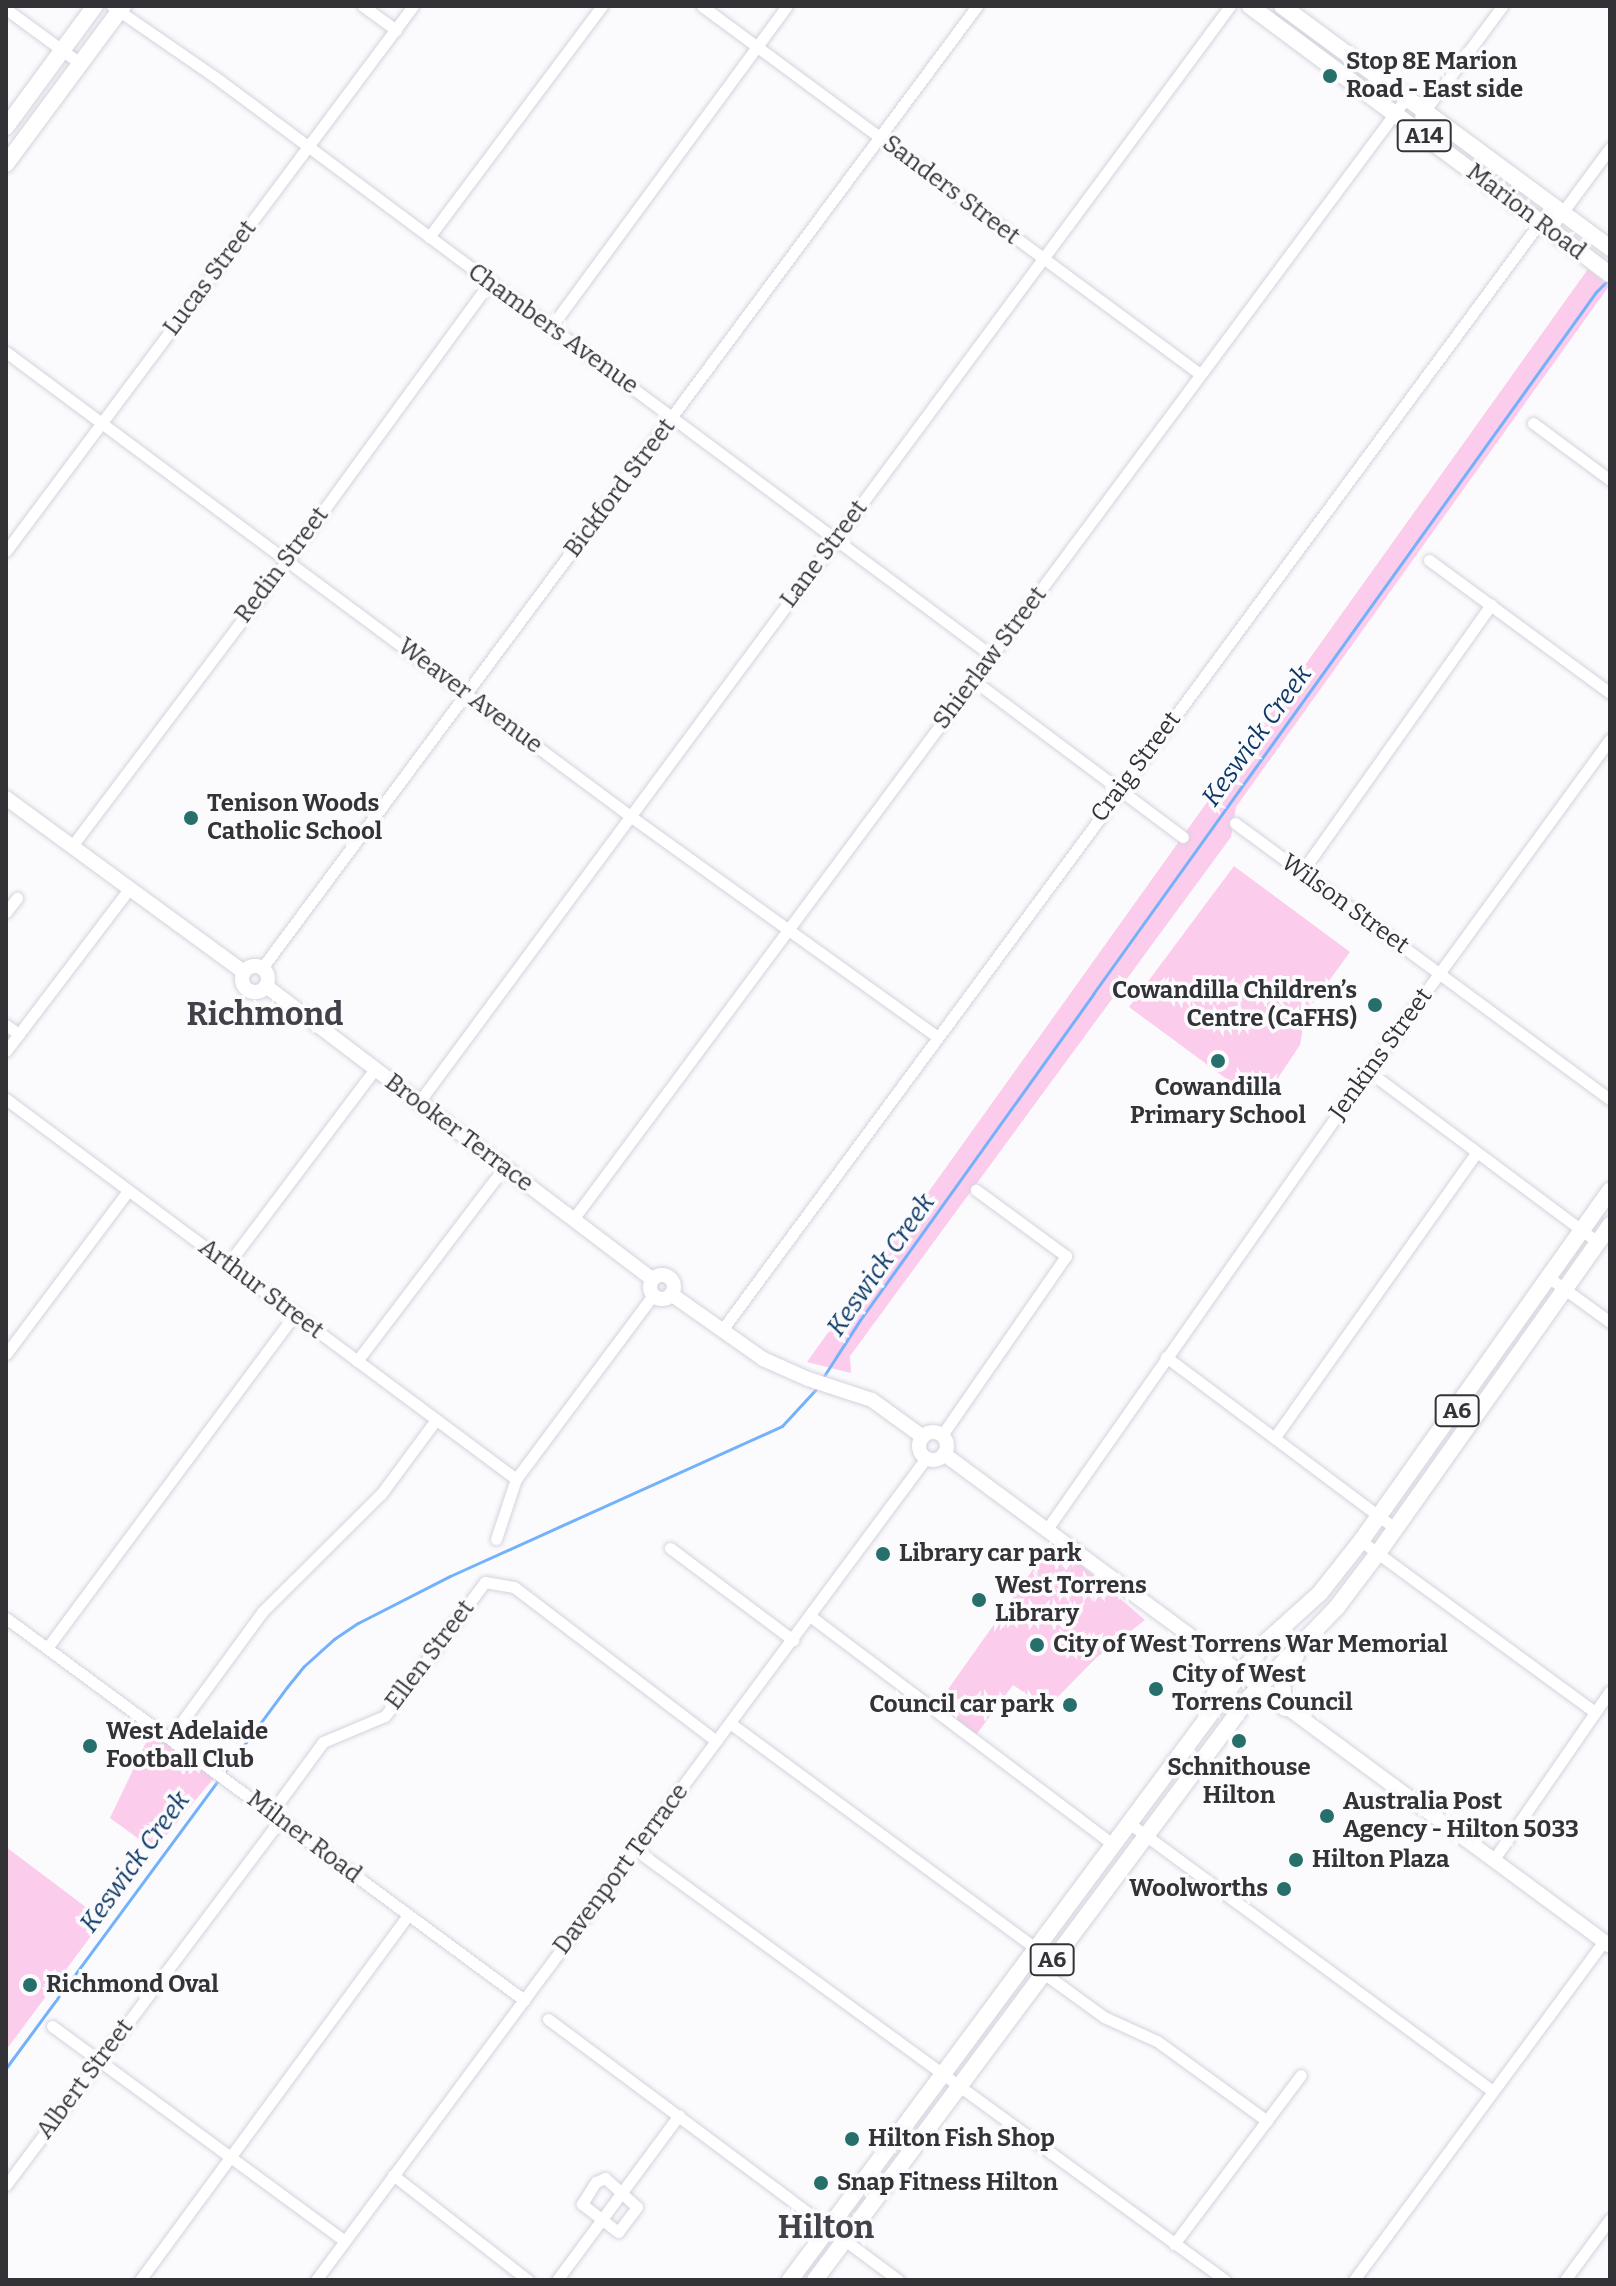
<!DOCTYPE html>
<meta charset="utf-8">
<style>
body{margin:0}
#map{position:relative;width:1616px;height:2286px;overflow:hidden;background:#fbfbfd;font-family:Bitter,serif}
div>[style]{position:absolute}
.green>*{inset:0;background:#fcccec}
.stream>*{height:3px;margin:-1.5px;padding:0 1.5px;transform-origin:1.5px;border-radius:1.5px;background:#73b2fb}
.roads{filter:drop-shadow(0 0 2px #d4d2dd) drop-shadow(0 0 2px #d4d2dd)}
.minor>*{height:11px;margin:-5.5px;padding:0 5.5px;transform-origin:5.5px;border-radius:5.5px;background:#fff}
.tertiary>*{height:14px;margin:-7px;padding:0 7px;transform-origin:7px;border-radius:7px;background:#fff}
.tertiary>.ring{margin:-7px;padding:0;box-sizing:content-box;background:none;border:14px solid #fff;border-radius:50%}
.secondary>*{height:16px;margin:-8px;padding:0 8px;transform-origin:8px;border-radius:8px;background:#fff}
.primary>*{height:16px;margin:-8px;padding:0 8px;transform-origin:8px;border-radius:8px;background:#fff}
.dots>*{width:22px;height:22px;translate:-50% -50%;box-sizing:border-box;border:4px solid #fbfbfd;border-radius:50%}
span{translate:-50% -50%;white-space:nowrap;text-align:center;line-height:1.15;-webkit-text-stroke:7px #fbfbfd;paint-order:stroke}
.shield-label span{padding:2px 6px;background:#fbfbfd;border:2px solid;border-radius:6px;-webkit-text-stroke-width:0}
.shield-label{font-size:22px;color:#333236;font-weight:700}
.poi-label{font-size:24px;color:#333236;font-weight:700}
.left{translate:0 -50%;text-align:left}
.right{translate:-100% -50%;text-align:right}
.street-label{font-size:24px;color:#333236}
.water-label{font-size:26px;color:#0c3966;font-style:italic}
.district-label{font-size:32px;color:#424049;font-weight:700}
.frame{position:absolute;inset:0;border:8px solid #333236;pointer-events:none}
</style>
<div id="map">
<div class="green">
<i style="clip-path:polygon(1588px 269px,1609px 286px,1236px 807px,1231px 837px,850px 1356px,851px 1373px,807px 1362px)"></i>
<i style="clip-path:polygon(1234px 866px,1350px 952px,1306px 1012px,1300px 1045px,1266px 1096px,1243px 1091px,1129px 1007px)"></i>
<i style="clip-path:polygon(1053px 1541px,1145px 1620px,1096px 1658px,1047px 1708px,1013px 1685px,973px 1739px,934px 1709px)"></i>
<i style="clip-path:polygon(154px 1726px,218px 1773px,154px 1850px,110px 1818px)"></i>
<i style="clip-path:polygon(6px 1847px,103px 1920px,6px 2050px)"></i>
</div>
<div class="stream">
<i style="left:822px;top:1379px;width:70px;rotate:-57.2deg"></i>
<i style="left:860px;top:1320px;width:401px;rotate:-54.4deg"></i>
<i style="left:1093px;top:994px;width:864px;rotate:-54.38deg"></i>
<i style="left:1596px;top:292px;width:18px;rotate:-45deg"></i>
<i style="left:6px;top:2068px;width:473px;rotate:-53.6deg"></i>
<i style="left:287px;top:1687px;width:26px;rotate:-51deg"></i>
<i style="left:303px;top:1667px;width:42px;rotate:-42.1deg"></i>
<i style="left:334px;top:1639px;width:29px;rotate:-34deg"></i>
<i style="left:358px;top:1623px;width:103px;rotate:-27.1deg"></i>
<i style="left:450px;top:1576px;width:364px;rotate:-24.3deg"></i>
<i style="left:782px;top:1426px;width:50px;rotate:-47.4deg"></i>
</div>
<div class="roads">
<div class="minor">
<i style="left:112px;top:6px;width:125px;rotate:34.6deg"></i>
<i style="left:215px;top:77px;width:969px;rotate:36.69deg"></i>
<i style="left:363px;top:6px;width:41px;rotate:36deg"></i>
<i style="left:702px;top:6px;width:619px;rotate:36.46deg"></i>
<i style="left:6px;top:9px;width:93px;rotate:36.3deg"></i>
<i style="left:1420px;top:117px;width:138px;rotate:-53.5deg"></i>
<i style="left:1550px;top:229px;width:101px;rotate:-53.5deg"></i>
<i style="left:429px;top:237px;width:289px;rotate:-53.2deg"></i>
<i style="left:551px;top:327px;width:398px;rotate:-53.7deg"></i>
<i style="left:6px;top:352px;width:778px;rotate:36.63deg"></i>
<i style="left:630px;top:816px;width:378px;rotate:35.7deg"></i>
<i style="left:1533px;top:423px;width:96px;rotate:36.5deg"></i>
<i style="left:6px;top:551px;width:680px;rotate:-53.25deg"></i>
<i style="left:1429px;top:560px;width:225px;rotate:36.3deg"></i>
<i style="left:973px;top:680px;width:262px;rotate:36.8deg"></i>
<i style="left:1235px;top:823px;width:466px;rotate:36.4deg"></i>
<i style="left:72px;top:846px;width:359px;rotate:-53deg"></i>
<i style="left:288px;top:559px;width:343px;rotate:-53.9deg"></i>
<i style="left:1301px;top:873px;width:329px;rotate:-54.7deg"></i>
<i style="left:6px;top:912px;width:18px;rotate:-52deg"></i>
<i style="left:262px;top:968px;width:1199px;rotate:-53.38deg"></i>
<i style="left:6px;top:1025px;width:16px;rotate:35deg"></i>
<i style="left:6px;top:1051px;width:203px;rotate:-52.8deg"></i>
<i style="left:1368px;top:1071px;width:286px;rotate:36.7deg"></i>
<i style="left:6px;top:1099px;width:636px;rotate:36.69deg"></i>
<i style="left:516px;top:1479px;width:229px;rotate:-53.3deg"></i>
<i style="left:419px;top:1102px;width:1363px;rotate:-53.5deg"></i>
<i style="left:574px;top:1218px;width:1395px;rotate:-53.39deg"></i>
<i style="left:228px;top:1264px;width:243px;rotate:-53deg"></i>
<i style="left:1548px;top:1277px;width:77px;rotate:36deg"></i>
<i style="left:722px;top:1330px;width:1397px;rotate:-53.56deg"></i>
<i style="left:6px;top:1354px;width:204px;rotate:-53.2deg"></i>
<i style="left:1166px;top:1357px;width:287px;rotate:36.8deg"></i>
<i style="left:357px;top:1361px;width:243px;rotate:-52.8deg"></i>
<i style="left:942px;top:1435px;width:218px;rotate:-55.3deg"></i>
<i style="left:1066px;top:1256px;width:112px;rotate:-143.7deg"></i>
<i style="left:1275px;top:1437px;width:348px;rotate:-54.7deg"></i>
<i style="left:1047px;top:1529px;width:559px;rotate:-54.97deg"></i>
<i style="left:1368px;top:1071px;width:411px;rotate:-53.9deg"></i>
<i style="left:496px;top:1539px;width:63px;rotate:-71.6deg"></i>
<i style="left:1361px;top:1541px;width:290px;rotate:36.2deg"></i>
<i style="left:670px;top:1548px;width:154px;rotate:36.8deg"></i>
<i style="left:810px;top:1616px;width:379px;rotate:37deg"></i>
<i style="left:6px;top:1618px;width:644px;rotate:36.41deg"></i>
<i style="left:47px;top:1648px;width:415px;rotate:-53.4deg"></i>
<i style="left:730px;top:1723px;width:400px;rotate:36.4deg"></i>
<i style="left:170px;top:1738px;width:157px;rotate:-53.8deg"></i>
<i style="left:263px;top:1611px;width:166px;rotate:-44.8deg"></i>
<i style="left:381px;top:1494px;width:91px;rotate:-53.5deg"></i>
<i style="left:271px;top:1813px;width:88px;rotate:-53.8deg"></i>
<i style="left:323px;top:1742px;width:67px;rotate:-22.8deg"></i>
<i style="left:385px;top:1716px;width:167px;rotate:-53.3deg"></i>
<i style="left:485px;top:1582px;width:29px;rotate:10deg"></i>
<i style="left:514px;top:1587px;width:254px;rotate:37.3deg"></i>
<i style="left:1129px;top:1823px;width:452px;rotate:36.4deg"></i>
<i style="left:636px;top:1850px;width:729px;rotate:36.13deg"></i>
<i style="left:1494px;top:1859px;width:204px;rotate:-55.4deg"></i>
<i style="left:1027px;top:1961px;width:95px;rotate:36deg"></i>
<i style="left:1104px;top:2017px;width:58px;rotate:24.4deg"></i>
<i style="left:1157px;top:2041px;width:136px;rotate:36deg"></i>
<i style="left:548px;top:2019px;width:437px;rotate:36.7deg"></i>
<i style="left:52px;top:2026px;width:363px;rotate:36.3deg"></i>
<i style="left:393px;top:2175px;width:171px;rotate:37.9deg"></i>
<i style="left:605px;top:2178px;width:43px;rotate:42.2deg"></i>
<i style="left:637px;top:2207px;width:31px;rotate:127deg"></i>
<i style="left:618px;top:2232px;width:46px;rotate:-142.1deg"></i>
<i style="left:582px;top:2204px;width:26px;rotate:-58deg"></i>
<i style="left:596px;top:2182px;width:10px;rotate:-24deg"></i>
<i style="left:6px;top:2185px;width:456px;rotate:-53.1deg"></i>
<i style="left:1174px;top:2244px;width:211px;rotate:-53.1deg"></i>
<i style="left:140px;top:2280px;width:453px;rotate:-53.7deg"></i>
<i style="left:316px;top:2280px;width:1024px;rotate:-53.42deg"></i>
<i style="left:557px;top:2280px;width:205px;rotate:-53.5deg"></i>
<i style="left:1354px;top:2280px;width:421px;rotate:-53.6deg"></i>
<i style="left:1565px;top:2280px;width:76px;rotate:-53.6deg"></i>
</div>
<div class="tertiary">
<i style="left:6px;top:798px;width:295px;rotate:36.2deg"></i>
<i class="ring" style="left:242px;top:966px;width:12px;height:12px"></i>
<i style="left:266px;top:986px;width:485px;rotate:37.2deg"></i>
<i class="ring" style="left:650px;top:1275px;width:10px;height:10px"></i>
<i style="left:671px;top:1294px;width:113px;rotate:35.2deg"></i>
<i style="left:763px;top:1359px;width:49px;rotate:24deg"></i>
<i style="left:808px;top:1379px;width:67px;rotate:18.2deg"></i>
<i style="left:872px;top:1400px;width:63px;rotate:36deg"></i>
<i class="ring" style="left:919px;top:1432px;width:14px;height:14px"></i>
<i style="left:944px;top:1454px;width:828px;rotate:36.45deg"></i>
</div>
<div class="secondary">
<i style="left:6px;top:127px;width:150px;rotate:-53.7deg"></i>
<i style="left:6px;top:164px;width:197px;rotate:-53.5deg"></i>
</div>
<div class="primary">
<i style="left:1250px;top:6px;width:449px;rotate:36.7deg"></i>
<i style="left:1282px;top:6px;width:408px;rotate:36.4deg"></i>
<i style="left:1209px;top:1651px;width:32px;rotate:70deg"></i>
<i style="left:1220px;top:1681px;width:22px;rotate:112deg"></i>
<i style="left:1285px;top:1708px;width:26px;rotate:-97deg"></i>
<i style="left:1282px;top:1682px;width:30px;rotate:-62deg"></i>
<i style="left:790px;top:2280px;width:755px;rotate:-53.4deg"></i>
<i style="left:1240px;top:1674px;width:44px;rotate:-50.5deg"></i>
<i style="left:1268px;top:1640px;width:70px;rotate:-42.1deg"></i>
<i style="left:1320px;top:1593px;width:66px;rotate:-51.7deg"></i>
<i style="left:1361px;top:1541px;width:430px;rotate:-54.6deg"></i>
<i style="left:815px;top:2280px;width:725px;rotate:-53.3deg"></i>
<i style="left:1248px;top:1699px;width:128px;rotate:-45.9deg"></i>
<i style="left:1337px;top:1607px;width:68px;rotate:-52.8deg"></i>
<i style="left:1378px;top:1553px;width:402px;rotate:-54.7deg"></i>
</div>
</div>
<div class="dots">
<i style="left:1330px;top:76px;background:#266f6b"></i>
<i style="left:191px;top:818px;background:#266f6b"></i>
<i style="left:1375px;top:1005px;background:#266f6b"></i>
<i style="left:1218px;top:1061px;background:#266f6b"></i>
<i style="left:883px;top:1554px;background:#266f6b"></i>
<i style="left:979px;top:1600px;background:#266f6b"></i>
<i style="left:1037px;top:1645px;background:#266f6b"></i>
<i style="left:1156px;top:1689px;background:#266f6b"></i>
<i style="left:1070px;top:1705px;background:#266f6b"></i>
<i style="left:1239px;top:1741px;background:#266f6b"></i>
<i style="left:90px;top:1746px;background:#266f6b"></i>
<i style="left:1327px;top:1816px;background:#266f6b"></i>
<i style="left:1296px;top:1860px;background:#266f6b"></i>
<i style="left:1284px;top:1889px;background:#266f6b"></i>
<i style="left:30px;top:1985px;background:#266f6b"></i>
<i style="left:852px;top:2139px;background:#266f6b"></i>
<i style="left:821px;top:2183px;background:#266f6b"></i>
</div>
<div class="shield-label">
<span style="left:1424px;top:136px">A14</span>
<span style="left:1457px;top:1411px">A6</span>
<span style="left:1052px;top:1960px">A6</span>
</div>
<div class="poi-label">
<span class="left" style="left:1346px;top:76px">Stop 8E Marion<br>Road - East side</span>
<span class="left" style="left:207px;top:818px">Tenison Woods<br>Catholic School</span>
<span class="right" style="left:1357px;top:1005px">Cowandilla Children’s<br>Centre (CaFHS)</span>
<span style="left:1218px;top:1102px">Cowandilla<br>Primary School</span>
<span class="left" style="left:899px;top:1554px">Library car park</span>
<span class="left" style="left:995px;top:1600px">West Torrens<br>Library</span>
<span class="left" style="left:1053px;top:1645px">City of West Torrens War Memorial</span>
<span class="left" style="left:1172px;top:1689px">City of West<br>Torrens Council</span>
<span class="right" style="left:1054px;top:1705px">Council car park</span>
<span class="left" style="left:106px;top:1746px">West Adelaide<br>Football Club</span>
<span style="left:1239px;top:1782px">Schnithouse<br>Hilton</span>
<span class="left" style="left:1343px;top:1816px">Australia Post<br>Agency - Hilton 5033</span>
<span class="left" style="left:1312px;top:1860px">Hilton Plaza</span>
<span class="right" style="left:1268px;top:1889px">Woolworths</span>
<span class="left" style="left:46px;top:1985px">Richmond Oval</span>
<span class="left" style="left:868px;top:2139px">Hilton Fish Shop</span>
<span class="left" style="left:837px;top:2183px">Snap Fitness Hilton</span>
</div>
<div class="street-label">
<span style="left:951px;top:190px;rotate:37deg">Sanders Street</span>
<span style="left:1526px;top:212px;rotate:37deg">Marion Road</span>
<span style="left:210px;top:278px;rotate:-53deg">Lucas Street</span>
<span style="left:553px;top:329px;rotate:36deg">Chambers Avenue</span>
<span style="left:620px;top:488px;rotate:-53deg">Bickford Street</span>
<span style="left:824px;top:554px;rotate:-53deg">Lane Street</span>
<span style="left:282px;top:565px;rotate:-53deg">Redin Street</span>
<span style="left:990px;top:658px;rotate:-53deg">Shierlaw Street</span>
<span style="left:470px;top:696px;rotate:37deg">Weaver Avenue</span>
<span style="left:1136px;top:767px;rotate:-53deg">Craig Street</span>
<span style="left:1345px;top:904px;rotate:36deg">Wilson Street</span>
<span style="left:1381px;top:1054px;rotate:-54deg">Jenkins Street</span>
<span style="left:459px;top:1133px;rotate:37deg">Brooker Terrace</span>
<span style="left:261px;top:1289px;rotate:37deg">Arthur Street</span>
<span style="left:430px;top:1655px;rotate:-53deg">Ellen Street</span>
<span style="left:304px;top:1837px;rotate:37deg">Milner Road</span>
<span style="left:621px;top:1869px;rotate:-53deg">Davenport Terrace</span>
<span style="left:85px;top:2079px;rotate:-53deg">Albert Street</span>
</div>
<div class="water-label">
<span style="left:1257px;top:736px;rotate:-54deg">Keswick Creek</span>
<span style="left:881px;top:1265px;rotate:-55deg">Keswick Creek</span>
<span style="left:135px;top:1862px;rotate:-54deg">Keswick Creek</span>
</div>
<div class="district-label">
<span style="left:265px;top:1014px">Richmond</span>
<span style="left:826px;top:2227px">Hilton</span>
</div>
<div class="frame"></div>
</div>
